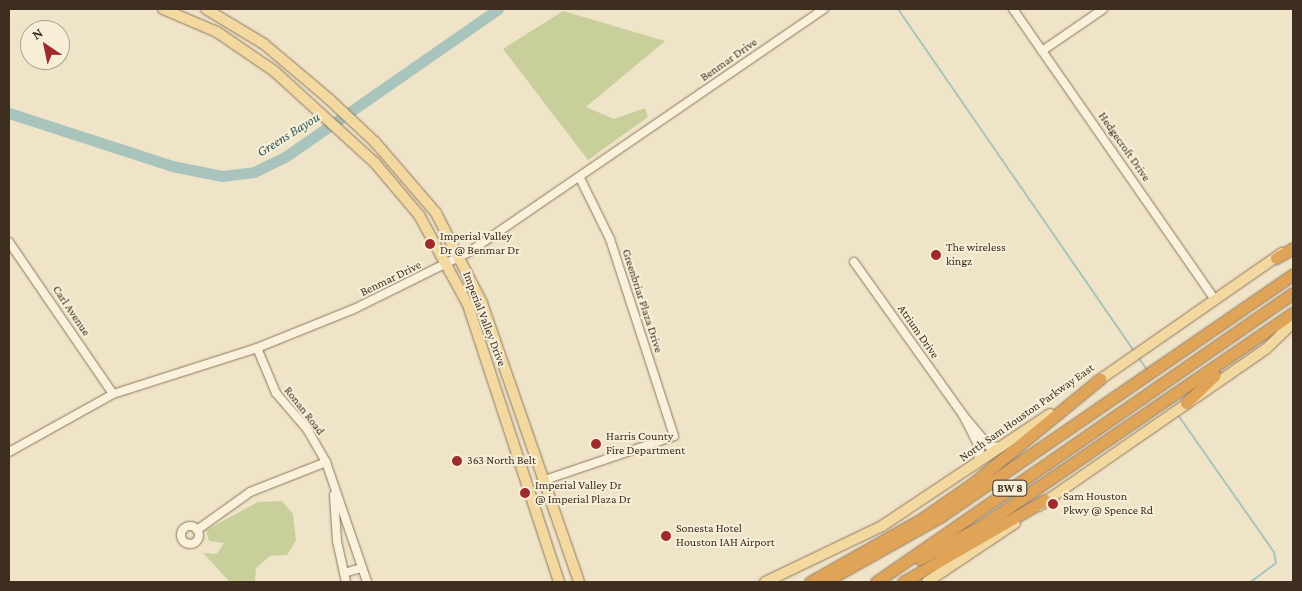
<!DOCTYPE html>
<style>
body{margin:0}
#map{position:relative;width:1302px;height:591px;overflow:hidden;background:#f0e4c8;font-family:"Crimson Pro",serif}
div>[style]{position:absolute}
.green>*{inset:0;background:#c9cf9b}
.stream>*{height:2px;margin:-1px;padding:0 1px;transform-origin:1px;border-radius:1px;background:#a9c4bc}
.river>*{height:11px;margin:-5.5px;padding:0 5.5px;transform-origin:5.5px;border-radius:5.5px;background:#a9c4bc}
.roads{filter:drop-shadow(0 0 1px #8d765c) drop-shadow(0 0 1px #8d765c)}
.minor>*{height:8px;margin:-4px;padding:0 4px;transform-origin:4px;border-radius:4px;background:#faf1dc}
.minor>.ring{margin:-4px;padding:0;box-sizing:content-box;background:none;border:8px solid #faf1dc;border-radius:50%}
.major>*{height:10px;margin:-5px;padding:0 5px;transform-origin:5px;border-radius:5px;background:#f3d9a0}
.highway>*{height:11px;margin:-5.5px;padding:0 5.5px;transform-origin:5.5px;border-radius:5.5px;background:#e0a458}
.dots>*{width:14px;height:14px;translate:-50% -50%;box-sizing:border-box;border:2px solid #f7eed8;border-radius:50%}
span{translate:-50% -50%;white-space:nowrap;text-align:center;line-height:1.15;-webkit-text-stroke:4px #f7eed8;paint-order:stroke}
.shield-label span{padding:1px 4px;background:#f7eed8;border:1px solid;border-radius:4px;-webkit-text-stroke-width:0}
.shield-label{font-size:11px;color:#3d2e20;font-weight:700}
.street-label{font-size:12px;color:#3d2e20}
.poi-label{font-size:12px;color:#3d2e20}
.left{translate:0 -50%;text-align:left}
.water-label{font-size:14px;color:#2f5d5a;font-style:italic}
.frame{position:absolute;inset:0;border:10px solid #3d2e20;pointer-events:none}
.north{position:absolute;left:20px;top:20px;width:50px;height:50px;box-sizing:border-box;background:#f7eed8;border:1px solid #ada18e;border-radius:50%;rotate:326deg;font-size:14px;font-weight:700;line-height:20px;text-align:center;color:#3d2e20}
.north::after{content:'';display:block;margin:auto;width:18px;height:22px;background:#9e2a2b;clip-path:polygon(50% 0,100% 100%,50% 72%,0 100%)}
</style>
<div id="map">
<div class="green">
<i style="clip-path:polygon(563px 11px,665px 41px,586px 107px,614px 119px,645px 108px,648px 117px,588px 160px,503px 49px)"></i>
<i style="clip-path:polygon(282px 501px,293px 514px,296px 541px,287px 555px,270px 556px,256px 568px,255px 582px,230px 582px,203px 553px,217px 554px,224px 543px,209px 541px,206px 530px,258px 502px)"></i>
</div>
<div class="stream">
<i style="left:898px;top:9px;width:416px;rotate:55.4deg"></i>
<i style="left:1138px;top:357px;width:16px;rotate:55deg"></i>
<i style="left:1178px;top:415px;width:167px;rotate:55deg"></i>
<i style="left:1274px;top:552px;width:11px;rotate:80deg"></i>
<i style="left:1276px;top:563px;width:31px;rotate:143deg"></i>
</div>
<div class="river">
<i style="left:9px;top:113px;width:171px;rotate:18deg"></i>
<i style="left:172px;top:166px;width:51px;rotate:11.3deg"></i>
<i style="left:222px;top:176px;width:32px;rotate:-7deg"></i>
<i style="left:254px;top:172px;width:34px;rotate:-26deg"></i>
<i style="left:285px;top:157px;width:259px;rotate:-34.8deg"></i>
</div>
<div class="roads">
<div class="minor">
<i style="left:1013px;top:9px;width:354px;rotate:55.2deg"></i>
<i style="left:1042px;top:51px;width:74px;rotate:-34.5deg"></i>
<i style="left:9px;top:242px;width:184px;rotate:55.6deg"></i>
<i style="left:854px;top:262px;width:188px;rotate:54.5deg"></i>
<i style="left:963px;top:415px;width:40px;rotate:50deg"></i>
<i style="left:989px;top:446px;width:12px;rotate:5deg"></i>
<i style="left:257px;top:348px;width:49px;rotate:67.1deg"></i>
<i style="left:276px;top:393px;width:48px;rotate:49.3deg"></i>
<i style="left:307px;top:429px;width:38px;rotate:60deg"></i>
<i style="left:326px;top:462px;width:127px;rotate:71.1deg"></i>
<i style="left:963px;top:415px;width:38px;rotate:63deg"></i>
<i style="left:980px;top:449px;width:14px;rotate:98deg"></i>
<i style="left:9px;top:452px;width:119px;rotate:-29.1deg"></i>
<i style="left:113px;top:394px;width:151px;rotate:-17.7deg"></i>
<i style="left:257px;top:348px;width:105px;rotate:-21.9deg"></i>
<i style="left:354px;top:309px;width:128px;rotate:-26.4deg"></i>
<i style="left:469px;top:252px;width:430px;rotate:-34.4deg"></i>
<i style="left:542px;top:481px;width:139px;rotate:-18.8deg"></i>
<i style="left:674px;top:436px;width:207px;rotate:-108deg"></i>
<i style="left:610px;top:239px;width:68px;rotate:-116.2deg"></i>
<i style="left:334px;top:495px;width:46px;rotate:86.3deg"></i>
<i style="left:337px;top:541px;width:42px;rotate:77.6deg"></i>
<i class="ring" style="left:181px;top:526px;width:10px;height:10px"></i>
<i style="left:197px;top:530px;width:65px;rotate:-35.6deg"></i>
<i style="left:250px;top:492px;width:82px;rotate:-21.5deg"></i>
<i style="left:344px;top:573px;width:19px;rotate:-16deg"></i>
</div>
<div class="major">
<i style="left:163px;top:9px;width:59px;rotate:23.1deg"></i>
<i style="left:217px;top:32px;width:69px;rotate:34.4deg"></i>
<i style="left:274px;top:71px;width:137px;rotate:42.3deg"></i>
<i style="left:375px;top:163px;width:68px;rotate:49.8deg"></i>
<i style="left:419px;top:215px;width:102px;rotate:61.4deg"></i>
<i style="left:468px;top:305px;width:292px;rotate:71.8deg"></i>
<i style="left:206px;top:9px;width:68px;rotate:31.1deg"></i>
<i style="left:264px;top:44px;width:85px;rotate:40.2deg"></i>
<i style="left:329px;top:99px;width:63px;rotate:43.1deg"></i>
<i style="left:375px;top:142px;width:94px;rotate:49.3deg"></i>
<i style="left:436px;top:213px;width:101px;rotate:62.9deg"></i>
<i style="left:482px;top:303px;width:295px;rotate:70.8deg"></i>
<i style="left:1095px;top:383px;width:228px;rotate:-34.8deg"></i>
<i style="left:1039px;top:506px;width:277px;rotate:-34.7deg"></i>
<i style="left:1267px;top:348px;width:36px;rotate:-44deg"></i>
<i style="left:765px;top:582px;width:130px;rotate:-25.6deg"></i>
<i style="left:882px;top:526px;width:202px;rotate:-33.7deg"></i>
<i style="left:927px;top:582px;width:106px;rotate:-33.8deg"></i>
</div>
<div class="highway">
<i style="left:1276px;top:258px;width:20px;rotate:-30deg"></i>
<i style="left:1186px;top:403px;width:40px;rotate:-44deg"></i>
<i style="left:920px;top:559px;width:72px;rotate:-28.4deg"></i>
<i style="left:983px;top:525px;width:376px;rotate:-34.4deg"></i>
<i style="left:810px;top:582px;width:126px;rotate:-29.4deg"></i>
<i style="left:920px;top:520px;width:63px;rotate:-34.7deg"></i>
<i style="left:972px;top:484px;width:166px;rotate:-39.4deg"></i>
<i style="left:824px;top:582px;width:133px;rotate:-29.3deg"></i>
<i style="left:940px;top:517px;width:429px;rotate:-34.5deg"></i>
<i style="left:876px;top:582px;width:507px;rotate:-34.72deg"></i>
<i style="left:903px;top:582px;width:164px;rotate:-30deg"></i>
</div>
</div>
<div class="dots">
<i style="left:430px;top:244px;background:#9e2a2b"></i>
<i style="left:936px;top:255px;background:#9e2a2b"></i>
<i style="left:596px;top:444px;background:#9e2a2b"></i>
<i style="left:457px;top:461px;background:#9e2a2b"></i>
<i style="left:525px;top:493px;background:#9e2a2b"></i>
<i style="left:1053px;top:504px;background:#9e2a2b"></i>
<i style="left:666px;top:536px;background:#9e2a2b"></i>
</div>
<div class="shield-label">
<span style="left:1010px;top:488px">BW 8</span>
</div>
<div class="street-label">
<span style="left:729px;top:60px;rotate:-35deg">Benmar Drive</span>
<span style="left:1124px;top:147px;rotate:55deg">Hedgecroft Drive</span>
<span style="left:391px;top:279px;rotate:-26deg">Benmar Drive</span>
<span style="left:642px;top:301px;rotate:72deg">Greenbriar Plaza Drive</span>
<span style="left:71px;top:311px;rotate:56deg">Carl Avenue</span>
<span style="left:484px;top:319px;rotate:69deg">Imperial Valley Drive</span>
<span style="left:918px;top:332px;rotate:55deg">Atrium Drive</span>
<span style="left:304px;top:411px;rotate:52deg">Ronan Road</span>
<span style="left:1027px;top:413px;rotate:-35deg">North Sam Houston Parkway East</span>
</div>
<div class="poi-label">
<span class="left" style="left:440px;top:244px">Imperial Valley<br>Dr @ Benmar Dr</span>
<span class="left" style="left:946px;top:255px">The wireless<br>kingz</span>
<span class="left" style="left:606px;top:444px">Harris County<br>Fire Department</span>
<span class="left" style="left:467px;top:461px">363 North Belt</span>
<span class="left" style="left:535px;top:493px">Imperial Valley Dr<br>@ Imperial Plaza Dr</span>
<span class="left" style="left:1063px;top:504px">Sam Houston<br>Pkwy @ Spence Rd</span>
<span class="left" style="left:676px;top:536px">Sonesta Hotel<br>Houston IAH Airport</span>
</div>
<div class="water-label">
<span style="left:288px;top:134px;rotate:-32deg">Greens Bayou</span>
</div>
<div class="frame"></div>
<div class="north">N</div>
</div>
